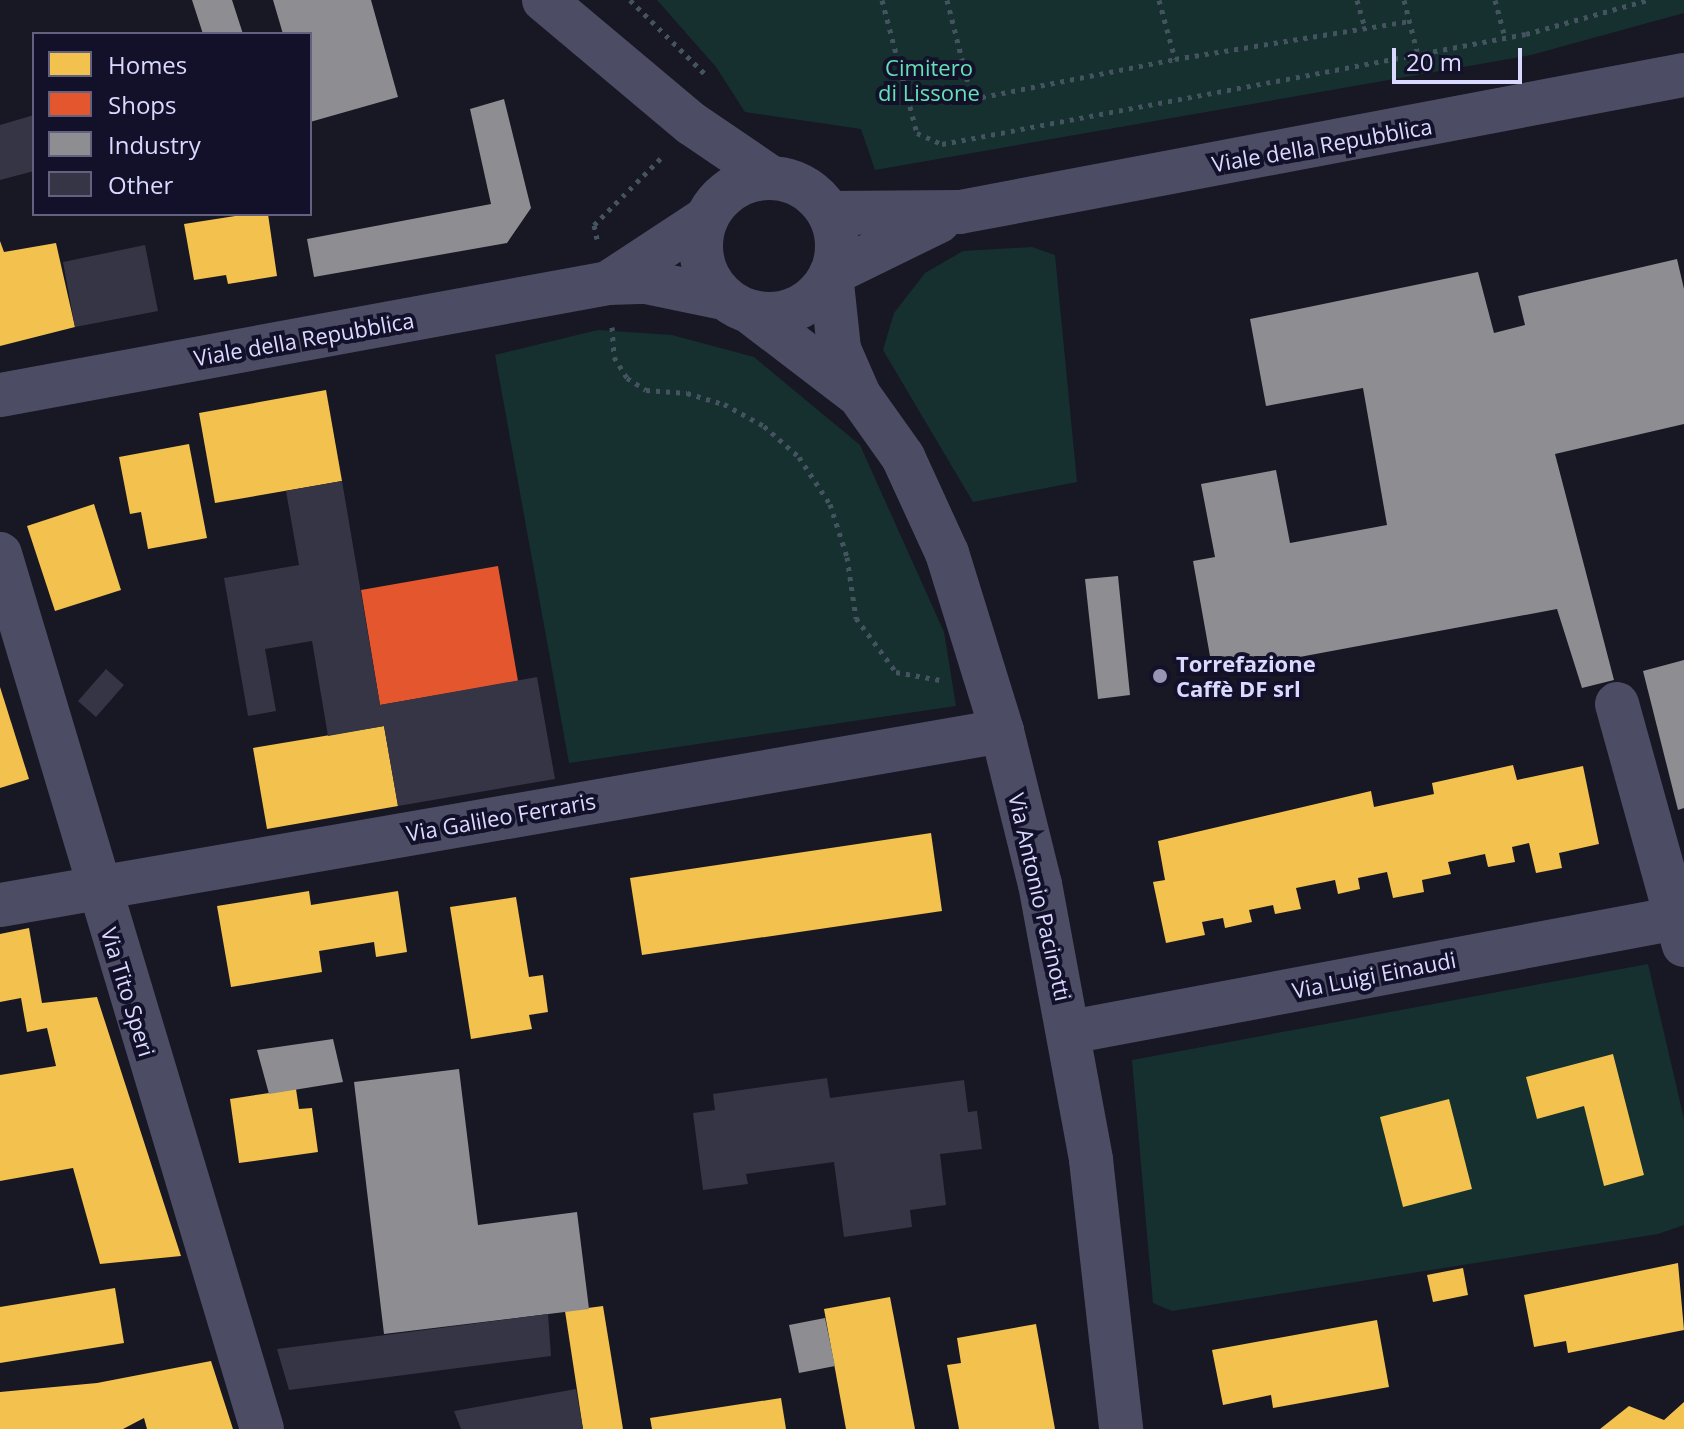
<!DOCTYPE html>
<meta charset="utf-8">
<style>
body{margin:0}
#map{position:relative;width:1684px;height:1429px;overflow:hidden;background:#181724;font-family:"Open Sans",sans-serif}
div>[style]{position:absolute}
.green>*{inset:0;background:#15302e}
.homes>*{inset:0;background:#f2c14e}
.shops>*{inset:0;background:#e4572e}
.industry>*{inset:0;background:#8d8d92}
.building>*{inset:0;background:#363546}
.path>*{height:5px;margin-top:-2.5px;transform-origin:0;background:repeating-linear-gradient(90deg,#455360 0 4px,transparent 0 10px)}
.minor>*{height:44px;margin:-22px;padding:0 22px;transform-origin:22px;border-radius:22px;background:#4c4d65}
.minor>.ring{margin:-22px;padding:0;box-sizing:content-box;background:none;border:44px solid #4c4d65;border-radius:50%}
.dots>*{width:22px;height:22px;translate:-50% -50%;box-sizing:border-box;border:4px solid #13112a;border-radius:50%}
span{translate:-50% -50%;white-space:nowrap;text-align:center;line-height:1.15;-webkit-text-stroke:8px #13112a;paint-order:stroke}
.park-label{font-size:22px;color:#64e1b6}
.street-label{font-size:22px;color:#dad9ff}
.poi-label{font-size:22px;color:#dad9ff;font-weight:700}
.left{translate:0 -50%;text-align:left}
.legend{position:absolute;left:32px;top:32px;width:280px;height:184px;box-sizing:border-box;background:#13112a;border:2px solid #63617f;margin:0;padding:10px 14px;list-style:none;font-size:24px;color:#dad9ff}
.legend li{display:flex;align-items:center;gap:16px;height:40px}
.legend b{width:40px;border:2px solid #63617f}
.scale{position:absolute;left:1392px;top:48px;width:130px;height:36px;box-sizing:border-box;border:4px solid #dad9ff;border-top:0;padding-left:10px;font-size:24px;line-height:28px;white-space:nowrap;color:#dad9ff;-webkit-text-stroke:6px #13112a;paint-order:stroke}
</style>
<div id="map">
<div class="green">
<i style="clip-path:polygon(657px 0,1684px 0,1684px 13px,1531px 55px,875px 170px,861px 129px,745px 112px,716px 67px)"></i>
<i style="clip-path:polygon(1032px 247px,1055px 255px,1077px 482px,973px 502px,883px 350px,894px 313px,925px 273px,963px 251px)"></i>
<i style="clip-path:polygon(598px 330px,672px 335px,754px 357px,860px 445px,944px 632px,956px 706px,569px 763px,495px 355px)"></i>
<i style="clip-path:polygon(1648px 964px,1684px 1119px,1684px 1225px,1658px 1234px,1172px 1311px,1153px 1303px,1132px 1060px)"></i>
</div>
<div class="homes">
<i style="clip-path:polygon(248px 214px,268px 214px,277px 276px,228px 284px,226px 275px,194px 280px,184px 224px)"></i>
<i style="clip-path:polygon(0 241px,4px 252px,56px 243px,75px 327px,0 346px)"></i>
<i style="clip-path:polygon(326px 390px,342px 481px,215px 503px,199px 413px)"></i>
<i style="clip-path:polygon(189px 444px,207px 538px,148px 549px,141px 512px,130px 514px,119px 457px)"></i>
<i style="clip-path:polygon(94px 504px,121px 590px,55px 611px,27px 526px)"></i>
<i style="clip-path:polygon(0 687px,29px 779px,0 788px)"></i>
<i style="clip-path:polygon(384px 726px,398px 806px,267px 829px,253px 748px)"></i>
<i style="clip-path:polygon(1513px 765px,1517px 780px,1583px 766px,1599px 844px,1559px 853px,1562px 868px,1536px 873px,1529px 843px,1512px 847px,1515px 862px,1488px 867px,1485px 854px,1448px 862px,1451px 874px,1422px 880px,1424px 892px,1393px 898px,1387px 872px,1358px 878px,1360px 889px,1338px 894px,1335px 880px,1296px 888px,1301px 909px,1275px 914px,1273px 905px,1249px 910px,1252px 922px,1225px 928px,1223px 918px,1202px 922px,1205px 935px,1166px 943px,1153px 882px,1165px 880px,1158px 841px,1371px 791px,1374px 807px,1434px 794px,1432px 783px)"></i>
<i style="clip-path:polygon(931px 833px,942px 911px,642px 955px,630px 878px)"></i>
<i style="clip-path:polygon(309px 891px,311px 905px,398px 891px,407px 952px,376px 957px,374px 942px,319px 951px,322px 972px,231px 987px,217px 906px)"></i>
<i style="clip-path:polygon(516px 897px,529px 977px,543px 975px,548px 1012px,529px 1015px,532px 1029px,471px 1039px,450px 907px)"></i>
<i style="clip-path:polygon(29px 928px,42px 1003px,97px 997px,181px 1256px,100px 1264px,73px 1168px,0 1181px,0 1075px,56px 1066px,47px 1028px,27px 1032px,21px 998px,0 1002px,0 934px)"></i>
<i style="clip-path:polygon(1613px 1054px,1644px 1175px,1604px 1186px,1584px 1106px,1537px 1119px,1526px 1077px)"></i>
<i style="clip-path:polygon(296px 1089px,299px 1109px,312px 1108px,318px 1152px,239px 1163px,230px 1099px)"></i>
<i style="clip-path:polygon(1449px 1099px,1472px 1189px,1403px 1207px,1380px 1117px)"></i>
<i style="clip-path:polygon(1678px 1263px,1684px 1330px,1568px 1353px,1566px 1341px,1534px 1347px,1524px 1295px)"></i>
<i style="clip-path:polygon(1463px 1268px,1468px 1295px,1433px 1302px,1427px 1275px)"></i>
<i style="clip-path:polygon(115px 1288px,124px 1343px,0 1363px,0 1307px)"></i>
<i style="clip-path:polygon(890px 1297px,915px 1429px,846px 1429px,824px 1309px)"></i>
<i style="clip-path:polygon(603px 1306px,623px 1429px,583px 1429px,565px 1311px)"></i>
<i style="clip-path:polygon(1377px 1320px,1389px 1387px,1273px 1408px,1271px 1395px,1223px 1405px,1212px 1350px)"></i>
<i style="clip-path:polygon(1036px 1324px,1055px 1429px,959px 1429px,947px 1365px,961px 1363px,957px 1338px)"></i>
<i style="clip-path:polygon(211px 1361px,233px 1429px,147px 1429px,144px 1418px,123px 1429px,0 1429px,0 1392px,97px 1383px)"></i>
<i style="clip-path:polygon(781px 1398px,786px 1429px,652px 1429px,650px 1418px)"></i>
<i style="clip-path:polygon(1684px 1402px,1684px 1429px,1600px 1429px,1629px 1406px,1664px 1420px)"></i>
</div>
<div class="shops">
<i style="clip-path:polygon(498px 566px,518px 681px,380px 705px,361px 590px)"></i>
</div>
<div class="industry">
<i style="clip-path:polygon(192px 0,232px 0,243px 34px,203px 34px)"></i>
<i style="clip-path:polygon(273px 0,371px 0,398px 97px,310px 122px,310px 34px,283px 34px)"></i>
<i style="clip-path:polygon(504px 99px,531px 208px,507px 243px,314px 277px,307px 239px,491px 204px,470px 109px)"></i>
<i style="clip-path:polygon(1677px 259px,1684px 289px,1684px 424px,1555px 454px,1614px 680px,1582px 688px,1557px 609px,1213px 673px,1193px 561px,1215px 557px,1201px 484px,1276px 470px,1290px 543px,1387px 525px,1363px 388px,1266px 406px,1250px 319px,1478px 272px,1494px 333px,1525px 325px,1518px 296px)"></i>
<i style="clip-path:polygon(1118px 576px,1130px 695px,1098px 699px,1085px 579px)"></i>
<i style="clip-path:polygon(1684px 660px,1684px 808px,1678px 810px,1643px 671px)"></i>
<i style="clip-path:polygon(333px 1039px,343px 1082px,269px 1094px,257px 1050px)"></i>
<i style="clip-path:polygon(459px 1069px,478px 1225px,577px 1212px,589px 1309px,384px 1334px,354px 1082px)"></i>
<i style="clip-path:polygon(825px 1318px,835px 1366px,799px 1373px,789px 1325px)"></i>
</div>
<div class="building">
<i style="clip-path:polygon(34px 115px,34px 171px,0 180px,0 125px)"></i>
<i style="clip-path:polygon(145px 245px,158px 311px,75px 327px,63px 262px)"></i>
<i style="clip-path:polygon(342px 481px,380px 705px,537px 677px,555px 779px,398px 806px,384px 726px,328px 736px,312px 641px,265px 649px,276px 711px,248px 716px,224px 578px,299px 565px,286px 491px)"></i>
<i style="clip-path:polygon(106px 669px,124px 685px,96px 717px,78px 701px)"></i>
<i style="clip-path:polygon(827px 1078px,830px 1098px,964px 1080px,968px 1112px,977px 1111px,982px 1149px,940px 1154px,946px 1205px,910px 1210px,912px 1227px,844px 1237px,834px 1162px,746px 1174px,748px 1184px,703px 1190px,693px 1113px,715px 1110px,713px 1094px)"></i>
<i style="clip-path:polygon(548px 1314px,551px 1356px,289px 1390px,277px 1349px)"></i>
<i style="clip-path:polygon(576px 1389px,583px 1429px,461px 1429px,454px 1411px)"></i>
</div>
<div class="path">
<i style="left:630px;top:0;width:107px;rotate:44.6deg"></i>
<i style="left:882px;top:0;width:138px;rotate:75.3deg"></i>
<i style="left:917px;top:133px;width:27px;rotate:24deg"></i>
<i style="left:942px;top:144px;width:594px;rotate:-10.67deg"></i>
<i style="left:1526px;top:34px;width:127px;rotate:-15.6deg"></i>
<i style="left:947px;top:0;width:102px;rotate:75.8deg"></i>
<i style="left:972px;top:99px;width:207px;rotate:-11.1deg"></i>
<i style="left:1175px;top:59px;width:237px;rotate:-9.2deg"></i>
<i style="left:1159px;top:0;width:61px;rotate:74.8deg"></i>
<i style="left:1357px;top:0;width:29px;rotate:74deg"></i>
<i style="left:1404px;top:0;width:53px;rotate:75.7deg"></i>
<i style="left:1495px;top:0;width:38px;rotate:75deg"></i>
<i style="left:597px;top:239px;width:14px;rotate:-102deg"></i>
<i style="left:594px;top:225px;width:99px;rotate:-45deg"></i>
<i style="left:612px;top:327px;width:30px;rotate:86deg"></i>
<i style="left:614px;top:357px;width:25px;rotate:58deg"></i>
<i style="left:627px;top:378px;width:22px;rotate:32deg"></i>
<i style="left:646px;top:390px;width:41px;rotate:4.2deg"></i>
<i style="left:687px;top:393px;width:39px;rotate:17deg"></i>
<i style="left:724px;top:404px;width:46px;rotate:28.8deg"></i>
<i style="left:764px;top:426px;width:47px;rotate:41.5deg"></i>
<i style="left:799px;top:457px;width:56px;rotate:56.6deg"></i>
<i style="left:830px;top:504px;width:56px;rotate:72.2deg"></i>
<i style="left:847px;top:557px;width:62px;rotate:81.6deg"></i>
<i style="left:856px;top:618px;width:67px;rotate:53.5deg"></i>
<i style="left:896px;top:672px;width:45px;rotate:10.3deg"></i>
</div>
<div class="minor">
<i style="left:544px;top:0;width:193px;rotate:40deg"></i>
<i style="left:692px;top:124px;width:94px;rotate:34.2deg"></i>
<i class="ring" style="left:701px;top:178px;width:92px;height:92px"></i>
<i style="left:829px;top:213px;width:131px;rotate:-0.4deg"></i>
<i style="left:960px;top:212px;width:737px;rotate:-10.72deg"></i>
<i style="left:831px;top:274px;width:75px;rotate:83.9deg"></i>
<i style="left:839px;top:349px;width:50px;rotate:66.5deg"></i>
<i style="left:859px;top:395px;width:76px;rotate:54.6deg"></i>
<i style="left:903px;top:457px;width:106px;rotate:65.4deg"></i>
<i style="left:947px;top:553px;width:186px;rotate:72.8deg"></i>
<i style="left:1002px;top:731px;width:158px;rotate:76.1deg"></i>
<i style="left:1040px;top:884px;width:281px;rotate:79.5deg"></i>
<i style="left:1091px;top:1160px;width:271px;rotate:83.6deg"></i>
<i style="left:831px;top:274px;width:120px;rotate:-26.1deg"></i>
<i style="left:608px;top:283px;width:118px;rotate:-33.3deg"></i>
<i style="left:750px;top:312px;width:133px;rotate:37.4deg"></i>
<i style="left:0;top:395px;width:618px;rotate:-10.44deg"></i>
<i style="left:608px;top:283px;width:38px;rotate:-2deg"></i>
<i style="left:646px;top:282px;width:80px;rotate:11.6deg"></i>
<i style="left:0;top:554px;width:913px;rotate:73.33deg"></i>
<i style="left:1617px;top:704px;width:250px;rotate:74.5deg"></i>
<i style="left:0;top:905px;width:1017px;rotate:-9.85deg"></i>
<i style="left:1070px;top:1032px;width:618px;rotate:-10.64deg"></i>
</div>
<div class="dots">
<i style="left:1160px;top:676px;background:#9695b2"></i>
</div>
<div class="park-label">
<span style="left:929px;top:80px">Cimitero<br>di Lissone</span>
</div>
<div class="street-label">
<span style="left:1322px;top:145px;rotate:-10deg">Viale della Repubblica</span>
<span style="left:304px;top:339px;rotate:-10deg">Viale della Repubblica</span>
<span style="left:501px;top:817px;rotate:-10deg">Via Galileo Ferraris</span>
<span style="left:1040px;top:897px;rotate:77deg">Via Antonio Pacinotti</span>
<span style="left:1374px;top:975px;rotate:-11deg">Via Luigi Einaudi</span>
<span style="left:128px;top:992px;rotate:73deg">Via Tito Speri</span>
</div>
<div class="poi-label">
<span class="left" style="left:1176px;top:676px">Torrefazione<br>Caffè DF srl</span>
</div>
<ul class="legend">
<li><b style="height:22px;background:#f2c14e"></b>Homes</li>
<li><b style="height:22px;background:#e4572e"></b>Shops</li>
<li><b style="height:22px;background:#8d8d92"></b>Industry</li>
<li><b style="height:22px;background:#363546"></b>Other</li>
</ul>
<div class="scale">20 m</div>
</div>
